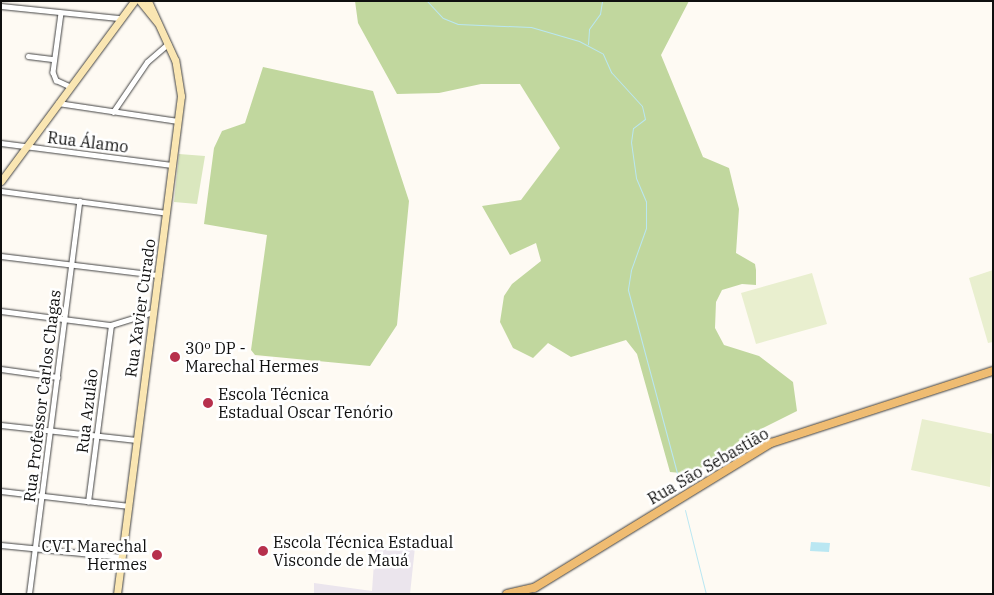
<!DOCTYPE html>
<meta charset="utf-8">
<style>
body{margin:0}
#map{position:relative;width:994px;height:595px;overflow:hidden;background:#fefaf3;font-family:"IBM Plex Serif",serif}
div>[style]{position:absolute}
.industrial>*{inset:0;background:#ebe5ed}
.green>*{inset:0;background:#dae7be}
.forest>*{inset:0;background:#c1d79e}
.pitch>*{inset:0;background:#e9efcf}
.water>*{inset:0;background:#bae7f2}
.stream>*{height:1px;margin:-0.5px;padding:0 0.5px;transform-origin:0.5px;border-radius:0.5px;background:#bae7f2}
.roads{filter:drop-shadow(0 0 1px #424242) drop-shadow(0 0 1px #424242)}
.minor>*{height:4.5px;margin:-2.25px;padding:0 2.25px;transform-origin:2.25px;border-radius:2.25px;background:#fff}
.secondary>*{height:7px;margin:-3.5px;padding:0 3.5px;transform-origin:3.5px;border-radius:3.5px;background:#fae6b2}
.primary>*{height:8px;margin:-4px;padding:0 4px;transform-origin:4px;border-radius:4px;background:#efbc72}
.dots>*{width:14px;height:14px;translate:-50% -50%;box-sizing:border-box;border:2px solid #fff;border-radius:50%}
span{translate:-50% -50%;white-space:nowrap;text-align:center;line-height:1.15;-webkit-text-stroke:5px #fff;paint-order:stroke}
.street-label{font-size:16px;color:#0f0f0f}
.poi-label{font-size:16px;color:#0f0f0f}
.left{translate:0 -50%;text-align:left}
.right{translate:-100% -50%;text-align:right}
.frame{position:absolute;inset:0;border:2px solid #0f0f0f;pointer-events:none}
</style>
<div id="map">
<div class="industrial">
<i style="clip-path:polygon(415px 547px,410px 594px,314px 594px,314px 583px,372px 591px,375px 548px)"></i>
</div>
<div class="green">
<i style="clip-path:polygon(179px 154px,205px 156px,197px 204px,174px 202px)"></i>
</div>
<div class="forest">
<i style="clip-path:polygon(355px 1px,689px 1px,661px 55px,703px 157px,729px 168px,739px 209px,736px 253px,755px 264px,756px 270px,756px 285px,742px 284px,722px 290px,716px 302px,715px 328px,724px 345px,759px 356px,793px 382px,797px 411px,751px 434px,692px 474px,670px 472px,637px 354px,626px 340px,571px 357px,548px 343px,533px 358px,513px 348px,500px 322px,504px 296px,512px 284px,541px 261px,536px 243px,510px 255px,482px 206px,521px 200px,560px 148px,520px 84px,481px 84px,439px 93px,397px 94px,358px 23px)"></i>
<i style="clip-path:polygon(263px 67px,373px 91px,409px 201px,397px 325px,370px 366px,255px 355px,251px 350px,267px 235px,204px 224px,214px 148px,222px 131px,245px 123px)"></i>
</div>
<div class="pitch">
<i style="clip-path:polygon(993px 270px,993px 342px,988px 343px,969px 278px)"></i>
<i style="clip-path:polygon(812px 273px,827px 324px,756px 344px,741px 293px)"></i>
<i style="clip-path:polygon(922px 419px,993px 434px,990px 487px,911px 470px)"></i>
</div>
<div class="water">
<i style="clip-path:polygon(811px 542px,830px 543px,829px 552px,810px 551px)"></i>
</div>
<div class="stream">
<i style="left:427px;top:1px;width:23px;rotate:47deg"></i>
<i style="left:443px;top:18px;width:16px;rotate:22deg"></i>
<i style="left:458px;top:24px;width:73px;rotate:2.4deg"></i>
<i style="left:531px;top:27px;width:50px;rotate:16.3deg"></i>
<i style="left:579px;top:41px;width:27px;rotate:28deg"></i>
<i style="left:603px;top:54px;width:20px;rotate:66deg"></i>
<i style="left:611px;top:72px;width:46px;rotate:47.6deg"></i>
<i style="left:642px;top:106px;width:13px;rotate:77deg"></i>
<i style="left:645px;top:119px;width:15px;rotate:143deg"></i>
<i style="left:633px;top:128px;width:14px;rotate:98deg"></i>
<i style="left:631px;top:142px;width:36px;rotate:82deg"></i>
<i style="left:636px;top:178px;width:25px;rotate:67deg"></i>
<i style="left:646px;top:201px;width:27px;rotate:90deg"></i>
<i style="left:646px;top:228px;width:45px;rotate:109.7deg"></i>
<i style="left:631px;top:270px;width:20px;rotate:99deg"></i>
<i style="left:628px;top:290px;width:198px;rotate:75deg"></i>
<i style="left:588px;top:44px;width:15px;rotate:-86deg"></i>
<i style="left:589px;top:29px;width:19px;rotate:-54deg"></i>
<i style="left:600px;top:14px;width:13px;rotate:-81deg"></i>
<i style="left:685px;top:510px;width:87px;rotate:76deg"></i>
</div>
<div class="roads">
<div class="minor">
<i style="left:1px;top:6px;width:120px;rotate:5.8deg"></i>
<i style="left:61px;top:13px;width:60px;rotate:97.7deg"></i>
<i style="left:53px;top:72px;width:9px;rotate:69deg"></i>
<i style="left:56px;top:80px;width:14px;rotate:25deg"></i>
<i style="left:28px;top:56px;width:26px;rotate:7deg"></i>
<i style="left:58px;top:103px;width:121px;rotate:8.5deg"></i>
<i style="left:113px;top:112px;width:60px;rotate:-55.8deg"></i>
<i style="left:147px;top:62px;width:28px;rotate:-41deg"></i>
<i style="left:1px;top:143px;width:172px;rotate:7.3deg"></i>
<i style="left:1px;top:191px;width:167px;rotate:7.5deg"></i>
<i style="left:1px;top:256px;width:159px;rotate:6.9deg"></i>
<i style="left:1px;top:311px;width:111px;rotate:7.3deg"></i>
<i style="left:111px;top:325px;width:44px;rotate:-17.2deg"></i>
<i style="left:1px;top:369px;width:57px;rotate:8.1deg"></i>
<i style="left:1px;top:425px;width:136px;rotate:6.3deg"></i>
<i style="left:1px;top:491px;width:129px;rotate:6.7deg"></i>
<i style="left:88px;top:502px;width:178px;rotate:-82.6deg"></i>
<i style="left:1px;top:545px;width:121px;rotate:5.7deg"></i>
<i style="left:29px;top:594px;width:396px;rotate:-82.7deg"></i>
</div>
<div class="secondary">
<i style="left:140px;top:1px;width:27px;rotate:51deg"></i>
<i style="left:1px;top:181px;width:224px;rotate:-53.5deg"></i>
<i style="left:117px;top:594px;width:502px;rotate:-82.68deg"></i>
<i style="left:181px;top:96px;width:36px;rotate:-99deg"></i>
<i style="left:175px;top:60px;width:65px;rotate:-114.6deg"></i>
</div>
<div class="primary">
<i style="left:507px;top:594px;width:28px;rotate:-13deg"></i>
<i style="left:534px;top:588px;width:278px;rotate:-31.5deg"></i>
<i style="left:771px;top:443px;width:233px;rotate:-18deg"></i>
</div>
</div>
<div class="dots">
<i style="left:175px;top:357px;background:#b7304d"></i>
<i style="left:208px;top:403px;background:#b7304d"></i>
<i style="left:263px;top:551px;background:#b7304d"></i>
<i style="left:157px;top:555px;background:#b7304d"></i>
</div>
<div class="street-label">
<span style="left:88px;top:142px;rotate:7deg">Rua Álamo</span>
<span style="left:140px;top:308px;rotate:-82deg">Rua Xavier Curado</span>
<span style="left:42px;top:396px;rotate:-83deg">Rua Professor Carlos Chagas</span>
<span style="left:87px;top:411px;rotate:-83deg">Rua Azulão</span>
<span style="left:708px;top:466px;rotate:-30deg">Rua São Sebastião</span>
</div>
<div class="poi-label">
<span class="left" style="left:185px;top:357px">30º DP -<br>Marechal Hermes</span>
<span class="left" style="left:218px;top:403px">Escola Técnica<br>Estadual Oscar Tenório</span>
<span class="left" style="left:273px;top:551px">Escola Técnica Estadual<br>Visconde de Mauá</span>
<span class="right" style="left:147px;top:555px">CVT Marechal<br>Hermes</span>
</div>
<div class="frame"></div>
</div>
